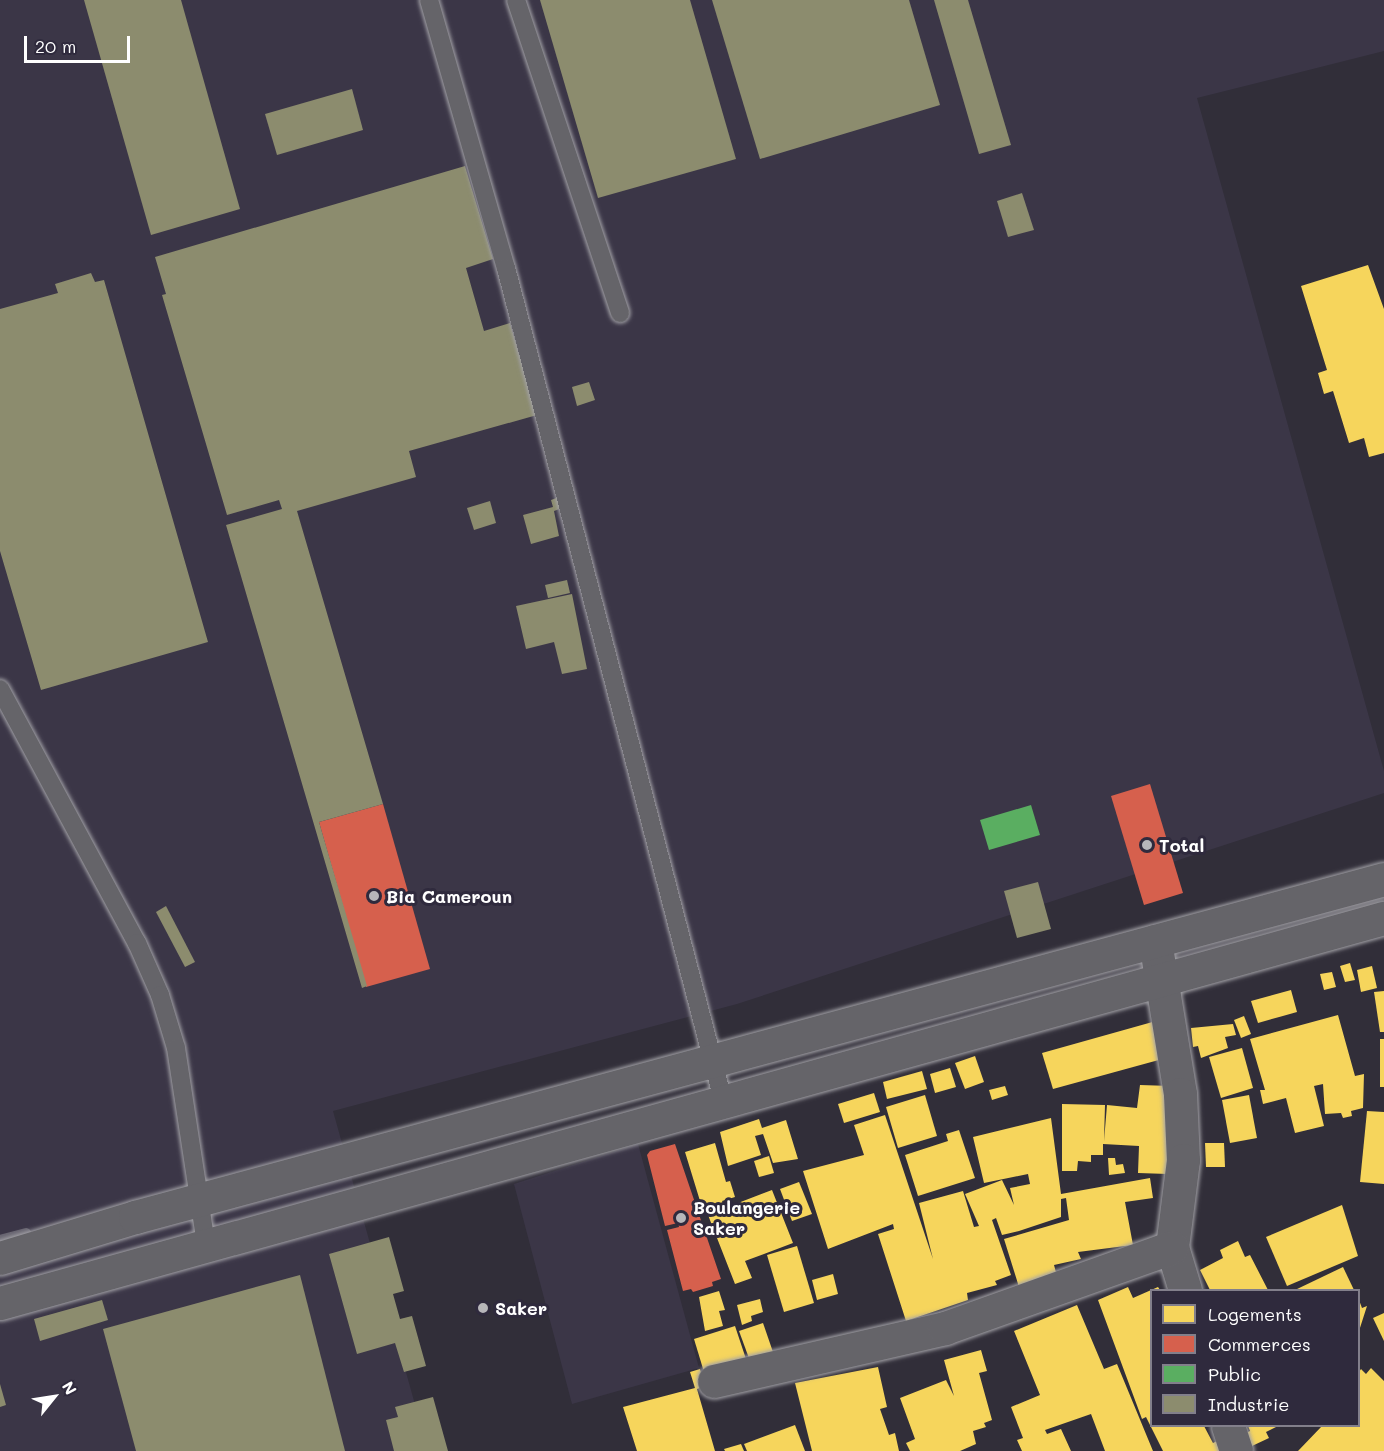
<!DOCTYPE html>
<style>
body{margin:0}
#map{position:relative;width:1384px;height:1451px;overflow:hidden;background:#312e39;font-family:Mali,sans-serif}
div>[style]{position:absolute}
.built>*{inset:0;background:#3b3647}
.homes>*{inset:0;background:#f6d55c}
.shops>*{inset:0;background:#d6604d}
.public>*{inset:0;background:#5aae61}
.industry>*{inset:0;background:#8c8c6e}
.stream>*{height:10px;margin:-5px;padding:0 5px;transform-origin:5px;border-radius:5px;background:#686571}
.roads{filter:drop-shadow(0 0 2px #a2a1a6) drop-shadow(0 0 2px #a2a1a6)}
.lane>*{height:18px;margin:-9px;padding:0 9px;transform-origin:9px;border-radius:9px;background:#656469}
.street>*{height:33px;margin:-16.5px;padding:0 16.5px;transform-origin:16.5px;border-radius:16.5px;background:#656469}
.primary>*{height:33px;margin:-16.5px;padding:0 16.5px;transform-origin:16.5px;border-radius:16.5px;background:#656469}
.dots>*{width:16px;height:16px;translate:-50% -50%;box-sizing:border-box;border:3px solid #2f2a3d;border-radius:50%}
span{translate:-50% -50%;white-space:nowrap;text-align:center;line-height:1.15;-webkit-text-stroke:6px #2f2a3d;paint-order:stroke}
.poi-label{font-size:18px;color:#fff;font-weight:700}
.left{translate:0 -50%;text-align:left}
.legend{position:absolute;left:1150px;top:1289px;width:210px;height:138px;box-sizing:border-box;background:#2f2a3d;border:2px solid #827f8b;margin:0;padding:8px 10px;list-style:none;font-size:18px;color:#fff}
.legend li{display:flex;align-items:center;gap:12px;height:30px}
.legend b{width:30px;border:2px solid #827f8b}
.north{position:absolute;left:24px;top:1367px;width:60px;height:60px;-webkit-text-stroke:4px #2f2a3d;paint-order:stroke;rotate:60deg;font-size:16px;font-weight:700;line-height:24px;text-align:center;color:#fff}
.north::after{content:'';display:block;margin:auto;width:21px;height:27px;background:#fff;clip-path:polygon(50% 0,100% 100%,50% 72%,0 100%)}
.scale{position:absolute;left:24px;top:36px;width:106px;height:27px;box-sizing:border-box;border:3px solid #fff;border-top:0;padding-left:8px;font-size:18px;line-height:21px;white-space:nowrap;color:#fff;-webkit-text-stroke:4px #2f2a3d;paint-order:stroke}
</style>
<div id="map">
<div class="built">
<i style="clip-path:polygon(0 0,1384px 0,1384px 51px,1197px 98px,1384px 771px,1384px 793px,737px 1004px,333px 1111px,428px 1451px,0 1451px)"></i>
<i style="clip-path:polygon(638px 1144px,699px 1368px,572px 1404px,514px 1184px)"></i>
</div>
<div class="homes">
<i style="clip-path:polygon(1368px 265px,1384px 309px,1384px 453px,1369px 457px,1364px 438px,1349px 443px,1333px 391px,1324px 394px,1318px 373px,1327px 370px,1301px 286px)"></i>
<i style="clip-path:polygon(1350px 963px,1355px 980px,1345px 982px,1340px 966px)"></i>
<i style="clip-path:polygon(1372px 966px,1377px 988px,1361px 992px,1357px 970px)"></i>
<i style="clip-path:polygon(1332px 972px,1336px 987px,1324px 990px,1320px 974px)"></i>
<i style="clip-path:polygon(1291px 990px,1297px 1012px,1258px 1023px,1251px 1001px)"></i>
<i style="clip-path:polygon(1384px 991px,1384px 1032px,1380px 1032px,1374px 992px)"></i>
<i style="clip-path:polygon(1338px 1015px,1355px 1076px,1364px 1074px,1363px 1108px,1351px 1111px,1352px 1116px,1343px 1118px,1341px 1113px,1325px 1114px,1323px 1084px,1314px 1086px,1324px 1126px,1295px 1133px,1286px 1098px,1263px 1104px,1260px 1090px,1265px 1090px,1250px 1039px)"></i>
<i style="clip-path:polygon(1244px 1016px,1251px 1034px,1241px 1038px,1234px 1020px)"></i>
<i style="clip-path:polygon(1156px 1021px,1166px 1058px,1053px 1089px,1042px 1053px)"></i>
<i style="clip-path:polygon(1233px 1024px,1236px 1035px,1225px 1037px,1228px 1048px,1201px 1058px,1198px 1046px,1193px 1047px,1191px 1028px)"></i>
<i style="clip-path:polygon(1380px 1039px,1384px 1039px,1384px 1087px,1380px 1087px)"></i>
<i style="clip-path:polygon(1242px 1048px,1253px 1088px,1221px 1098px,1209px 1057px)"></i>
<i style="clip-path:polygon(975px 1056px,984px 1082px,965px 1089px,955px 1063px)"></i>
<i style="clip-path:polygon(950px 1068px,956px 1087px,935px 1093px,930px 1074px)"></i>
<i style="clip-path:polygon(922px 1071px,927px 1089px,887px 1099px,883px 1082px)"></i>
<i style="clip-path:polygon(1140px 1085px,1171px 1086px,1168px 1174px,1138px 1173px,1139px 1146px,1103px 1144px,1103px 1155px,1091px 1155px,1091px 1162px,1078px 1161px,1077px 1171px,1062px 1171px,1062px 1104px,1105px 1105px,1104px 1141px,1107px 1105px,1137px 1108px)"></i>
<i style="clip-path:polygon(1005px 1086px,1008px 1095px,992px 1100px,989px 1090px)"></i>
<i style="clip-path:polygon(874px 1093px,880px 1112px,844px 1123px,838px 1104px)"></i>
<i style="clip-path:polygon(925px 1095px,937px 1136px,898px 1148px,886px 1107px)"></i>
<i style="clip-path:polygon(1249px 1095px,1257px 1138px,1230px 1143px,1222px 1100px)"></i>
<i style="clip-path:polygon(1367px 1111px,1384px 1112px,1384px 1184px,1360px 1182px)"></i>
<i style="clip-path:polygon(885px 1115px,933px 1259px,919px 1203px,963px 1191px,974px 1227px,979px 1226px,965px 1194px,1002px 1180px,1014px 1205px,1010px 1188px,1030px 1184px,1028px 1174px,984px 1183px,973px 1137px,1051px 1118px,1061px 1194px,1150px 1178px,1153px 1198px,1125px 1202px,1133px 1245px,1078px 1252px,1081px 1259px,1054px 1265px,1057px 1276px,1019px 1287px,1004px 1239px,1069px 1220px,1066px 1198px,1061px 1199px,1061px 1217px,1019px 1231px,1002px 1235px,996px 1218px,992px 1220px,1011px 1275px,995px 1281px,997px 1285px,967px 1293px,968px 1300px,906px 1321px,878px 1234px,894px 1229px,893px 1224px,828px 1249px,803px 1171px,864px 1155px,854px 1125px)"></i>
<i style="clip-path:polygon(759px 1119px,762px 1128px,786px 1120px,798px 1159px,773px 1163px,763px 1134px,755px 1136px,761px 1155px,728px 1166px,720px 1132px)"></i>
<i style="clip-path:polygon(959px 1130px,975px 1178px,918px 1196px,905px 1155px,948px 1141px,946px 1134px)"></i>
<i style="clip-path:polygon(715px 1143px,726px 1182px,730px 1181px,735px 1197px,722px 1201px,725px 1208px,772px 1190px,793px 1243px,745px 1261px,752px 1278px,735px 1284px,708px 1215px,712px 1211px,704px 1214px,685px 1152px)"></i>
<i style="clip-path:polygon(1205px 1143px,1224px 1143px,1225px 1167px,1206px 1167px)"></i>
<i style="clip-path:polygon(769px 1156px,774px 1173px,759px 1177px,754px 1161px)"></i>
<i style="clip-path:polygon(1108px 1158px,1115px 1158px,1116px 1165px,1123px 1164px,1125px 1173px,1109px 1175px)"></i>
<i style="clip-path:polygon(799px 1182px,812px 1214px,792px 1221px,780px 1189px)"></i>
<i style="clip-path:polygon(1342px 1205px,1358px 1256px,1287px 1286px,1266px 1237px)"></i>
<i style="clip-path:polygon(1238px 1241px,1245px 1257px,1250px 1255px,1268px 1290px,1210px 1290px,1200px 1270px,1223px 1258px,1220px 1250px)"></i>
<i style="clip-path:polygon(797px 1246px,814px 1303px,784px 1312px,767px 1255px)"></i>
<i style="clip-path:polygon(1343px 1267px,1354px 1290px,1295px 1290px)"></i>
<i style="clip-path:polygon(833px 1274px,838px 1294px,817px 1300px,812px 1280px)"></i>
<i style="clip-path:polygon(1128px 1287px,1133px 1298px,1158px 1287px,1160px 1290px,1152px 1290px,1152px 1426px,1204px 1426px,1213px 1443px,1225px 1437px,1230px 1451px,1163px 1451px,1146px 1417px,1142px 1419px,1098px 1300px)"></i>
<i style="clip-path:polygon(719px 1291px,725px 1310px,719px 1311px,723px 1326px,705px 1331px,699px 1297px)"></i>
<i style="clip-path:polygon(760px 1299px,763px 1312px,751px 1316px,752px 1321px,742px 1325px,737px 1305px)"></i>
<i style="clip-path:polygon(1359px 1300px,1362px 1308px,1367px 1306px,1359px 1331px)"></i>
<i style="clip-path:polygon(1077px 1305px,1104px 1369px,1117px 1364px,1153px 1451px,1105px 1451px,1091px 1414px,1045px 1430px,1047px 1434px,1061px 1429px,1071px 1451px,1022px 1451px,1017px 1440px,1023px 1438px,1011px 1407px,1040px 1395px,1014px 1331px)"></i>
<i style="clip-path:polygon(1384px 1313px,1384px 1341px,1373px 1318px)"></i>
<i style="clip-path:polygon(763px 1323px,773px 1352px,750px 1361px,739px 1331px)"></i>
<i style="clip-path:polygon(735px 1326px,746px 1359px,704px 1372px,694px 1339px)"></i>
<i style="clip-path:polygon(981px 1350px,987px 1371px,979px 1373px,992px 1420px,984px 1423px,986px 1427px,973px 1431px,976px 1444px,960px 1451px,910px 1451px,906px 1443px,915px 1439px,900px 1398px,946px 1380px,954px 1396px,944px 1360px)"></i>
<i style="clip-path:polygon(878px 1367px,887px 1407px,880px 1409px,889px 1435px,895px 1433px,899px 1451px,812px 1451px,795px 1383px)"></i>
<i style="clip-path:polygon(1371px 1368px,1384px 1381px,1384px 1451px,1298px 1451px,1322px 1426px,1359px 1425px,1359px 1372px,1361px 1369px,1366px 1374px)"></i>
<i style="clip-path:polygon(700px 1369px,705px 1386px,697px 1389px,715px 1451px,637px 1451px,623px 1407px,695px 1388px,690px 1372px)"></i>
<i style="clip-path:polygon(795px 1425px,805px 1451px,747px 1451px,744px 1444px)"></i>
<i style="clip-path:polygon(1248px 1426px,1278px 1426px,1266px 1432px,1269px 1438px,1252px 1446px,1246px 1433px,1250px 1431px)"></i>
<i style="clip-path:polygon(741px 1444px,744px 1451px,725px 1451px,724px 1449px)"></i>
</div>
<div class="shops">
<i style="clip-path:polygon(1150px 784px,1183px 893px,1144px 905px,1111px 796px)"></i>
<i style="clip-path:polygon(383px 804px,430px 969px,366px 987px,319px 822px)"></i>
<i style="clip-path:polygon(675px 1144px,721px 1279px,712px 1282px,713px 1286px,693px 1292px,691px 1289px,683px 1291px,667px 1230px,679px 1227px,678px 1223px,665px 1226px,647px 1155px,650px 1151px)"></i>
</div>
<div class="public">
<i style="clip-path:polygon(1031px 805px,1040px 835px,989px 850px,980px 820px)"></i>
</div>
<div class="industry">
<i style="clip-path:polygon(84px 0,181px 0,240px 209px,151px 235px)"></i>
<i style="clip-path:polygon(540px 0,690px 0,736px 159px,598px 198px)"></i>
<i style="clip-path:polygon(712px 0,909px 0,940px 105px,760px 159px)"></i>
<i style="clip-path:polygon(934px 0,968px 0,1011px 145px,979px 154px)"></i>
<i style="clip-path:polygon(352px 89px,363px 130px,277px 155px,265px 114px)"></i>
<i style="clip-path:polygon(465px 166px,493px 259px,466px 268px,484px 331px,510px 323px,537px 415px,409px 451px,416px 477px,297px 511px,383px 804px,319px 822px,367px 986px,362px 988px,226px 525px,282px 509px,279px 500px,227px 515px,162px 295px,166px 294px,155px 257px)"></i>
<i style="clip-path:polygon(1022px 193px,1034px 230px,1008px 237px,997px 201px)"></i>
<i style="clip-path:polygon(91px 273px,95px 282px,104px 280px,208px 642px,41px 690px,0 551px,0 309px,58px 293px,55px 284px)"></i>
<i style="clip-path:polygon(589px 382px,595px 400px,577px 406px,572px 387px)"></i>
<i style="clip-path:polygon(559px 497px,562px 508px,554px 511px,559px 536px,531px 544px,523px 515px,553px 507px,551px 500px)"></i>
<i style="clip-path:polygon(490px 501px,496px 523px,474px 530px,467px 508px)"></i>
<i style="clip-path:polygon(567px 580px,570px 593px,548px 598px,545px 585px)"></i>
<i style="clip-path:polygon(572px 594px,587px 669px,562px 674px,554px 642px,526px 649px,516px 606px)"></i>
<i style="clip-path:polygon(1038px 882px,1051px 929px,1017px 938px,1004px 891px)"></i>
<i style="clip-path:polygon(166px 906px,195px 962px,185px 967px,156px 912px)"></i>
<i style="clip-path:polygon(389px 1237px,404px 1291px,393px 1294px,400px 1319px,412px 1316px,426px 1366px,404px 1372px,395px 1343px,357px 1354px,329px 1254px)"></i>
<i style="clip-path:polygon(300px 1275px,345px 1451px,136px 1451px,103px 1329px)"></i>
<i style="clip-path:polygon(102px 1300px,108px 1320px,40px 1341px,34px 1319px)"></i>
<i style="clip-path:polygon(0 1384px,6px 1405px,0 1407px)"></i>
<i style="clip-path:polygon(433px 1397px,448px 1451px,394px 1451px,386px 1420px,398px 1417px,395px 1407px)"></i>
</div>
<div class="stream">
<i style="left:0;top:1240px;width:27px;rotate:-15deg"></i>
</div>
<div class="roads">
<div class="lane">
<i style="left:429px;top:0;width:279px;rotate:74deg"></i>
<i style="left:506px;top:268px;width:860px;rotate:75.38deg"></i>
<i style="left:516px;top:0;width:330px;rotate:71.6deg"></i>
<i style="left:0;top:689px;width:289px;rotate:61.7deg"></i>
<i style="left:137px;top:943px;width:57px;rotate:66.1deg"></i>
<i style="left:160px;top:995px;width:55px;rotate:73.2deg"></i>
<i style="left:176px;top:1048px;width:199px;rotate:81.3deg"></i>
</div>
<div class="street">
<i style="left:1155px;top:941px;width:155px;rotate:80.7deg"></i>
<i style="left:1180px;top:1094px;width:66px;rotate:87.4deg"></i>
<i style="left:1183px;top:1160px;width:88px;rotate:97.2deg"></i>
<i style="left:1172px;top:1247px;width:45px;rotate:73.2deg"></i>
<i style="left:714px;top:1381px;width:237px;rotate:-12.9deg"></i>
<i style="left:945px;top:1328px;width:241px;rotate:-19.6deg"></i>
<i style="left:1228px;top:1426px;width:26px;rotate:72deg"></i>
</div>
<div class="primary">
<i style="left:0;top:1258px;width:141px;rotate:-16.9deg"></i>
<i style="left:135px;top:1217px;width:1294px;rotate:-15.14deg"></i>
<i style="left:0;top:1303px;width:1437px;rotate:-15.55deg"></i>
</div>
</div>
<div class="dots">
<i style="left:1147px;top:845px;background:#b7b6ba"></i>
<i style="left:374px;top:896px;background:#b7b6ba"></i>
<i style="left:681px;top:1218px;background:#b7b6ba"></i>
<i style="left:483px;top:1308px;background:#b7b6ba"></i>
</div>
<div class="poi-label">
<span class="left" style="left:1159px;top:845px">Total</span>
<span class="left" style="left:386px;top:896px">Bia Cameroun</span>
<span class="left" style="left:693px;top:1218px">Boulangerie<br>Saker</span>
<span class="left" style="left:495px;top:1308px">Saker</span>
</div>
<ul class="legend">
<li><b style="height:16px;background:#f6d55c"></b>Logements</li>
<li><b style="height:16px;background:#d6604d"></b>Commerces</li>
<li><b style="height:16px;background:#5aae61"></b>Public</li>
<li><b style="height:16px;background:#8c8c6e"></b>Industrie</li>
</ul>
<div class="north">N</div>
<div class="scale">20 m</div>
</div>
